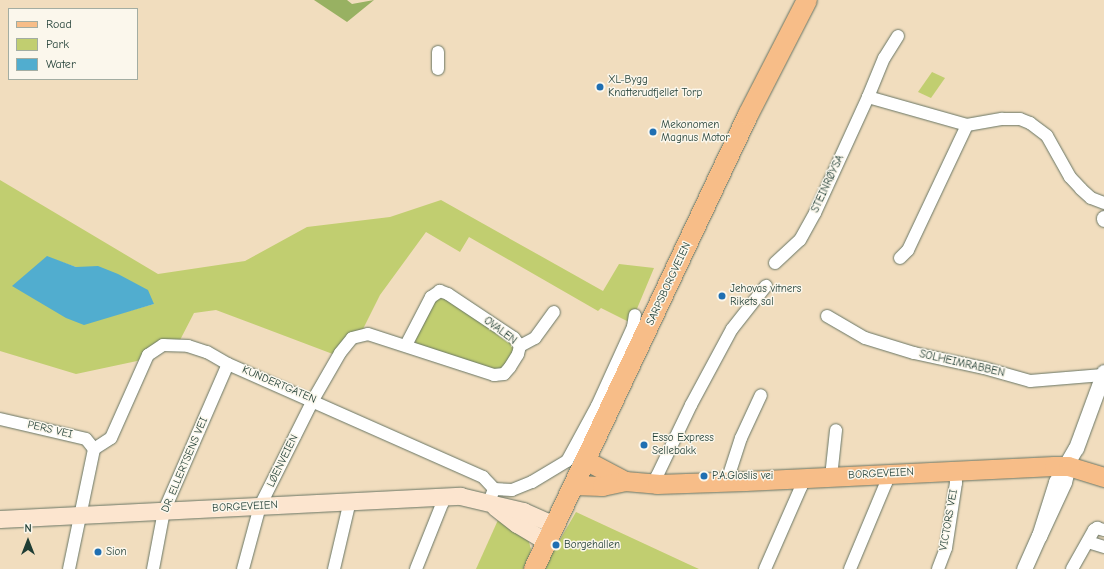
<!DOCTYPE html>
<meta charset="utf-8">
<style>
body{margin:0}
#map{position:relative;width:1104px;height:569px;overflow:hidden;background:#f1ddbe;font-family:"Comic Neue",sans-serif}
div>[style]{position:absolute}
.green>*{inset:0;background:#c1ce70}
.forest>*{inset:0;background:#98b162}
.water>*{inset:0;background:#51adcf}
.roads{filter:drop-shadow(0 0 1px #687564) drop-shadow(0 0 1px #687564)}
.minor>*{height:12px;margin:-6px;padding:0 6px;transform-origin:6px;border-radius:6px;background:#fff}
.tertiary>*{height:15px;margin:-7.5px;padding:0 7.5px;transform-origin:7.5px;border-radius:7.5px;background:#fff}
.secondary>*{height:17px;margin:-8.5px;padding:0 8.5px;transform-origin:8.5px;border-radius:8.5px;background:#fce5cf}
.primary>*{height:19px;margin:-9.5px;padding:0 9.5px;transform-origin:9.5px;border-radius:9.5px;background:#f7bd88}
.trunk>*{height:20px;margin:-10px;padding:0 10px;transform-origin:10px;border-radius:10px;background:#f7bd88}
.dots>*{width:11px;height:11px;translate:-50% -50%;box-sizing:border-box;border:2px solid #fbf7ec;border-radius:50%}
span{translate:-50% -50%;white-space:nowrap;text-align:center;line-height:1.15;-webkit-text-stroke:3px #fbf7ec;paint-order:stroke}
.poi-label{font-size:11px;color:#1f3d34}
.left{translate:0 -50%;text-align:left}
.street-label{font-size:11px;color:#1f3d34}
.legend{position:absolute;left:8px;top:8px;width:130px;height:72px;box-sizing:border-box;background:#fbf7ec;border:1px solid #a3ada2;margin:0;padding:5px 7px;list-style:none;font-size:12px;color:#1f3d34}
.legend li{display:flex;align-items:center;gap:8px;height:20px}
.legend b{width:20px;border:1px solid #a3ada2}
.north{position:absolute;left:8px;top:521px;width:40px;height:40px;-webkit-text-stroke:3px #fbf7ec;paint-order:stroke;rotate:0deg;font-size:11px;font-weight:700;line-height:16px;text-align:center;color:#1f3d34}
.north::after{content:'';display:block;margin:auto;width:14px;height:18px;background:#1f3d34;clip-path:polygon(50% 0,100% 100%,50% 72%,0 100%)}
</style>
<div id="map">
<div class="green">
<i style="clip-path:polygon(932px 72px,945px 78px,931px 98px,918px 92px)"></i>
<i style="clip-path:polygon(evenodd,0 180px,158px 274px,245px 261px,307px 227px,390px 217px,441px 200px,603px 291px,619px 264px,654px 268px,631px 323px,601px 308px,598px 311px,469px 237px,460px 252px,426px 232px,380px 295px,361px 333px,338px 356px,216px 310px,194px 313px,179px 342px,137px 361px,76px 374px,0 351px,0 180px,47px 257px,76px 267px,154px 304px,118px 314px,47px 257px)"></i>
<i style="clip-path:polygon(445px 298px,510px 341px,514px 351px,507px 365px,496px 371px,416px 344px,414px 335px,434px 300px)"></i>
<i style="clip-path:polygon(576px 512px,688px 564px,699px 569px,543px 569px)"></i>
<i style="clip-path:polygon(498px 520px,528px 539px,531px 549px,526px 569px,476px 569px)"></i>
</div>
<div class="forest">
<i style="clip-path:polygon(314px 0,347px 0,352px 4px,374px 0,347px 22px)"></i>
</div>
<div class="water">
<i style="clip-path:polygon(47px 256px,76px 267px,98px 266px,118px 274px,148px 290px,154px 304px,84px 325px,66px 318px,12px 286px)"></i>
</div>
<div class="roads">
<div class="minor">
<i style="left:898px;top:36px;width:26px;rotate:122deg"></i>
<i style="left:884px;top:58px;width:42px;rotate:112.3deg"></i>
<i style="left:868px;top:97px;width:103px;rotate:15.8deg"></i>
<i style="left:967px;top:125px;width:36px;rotate:-10deg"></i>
<i style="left:1002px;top:119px;width:18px"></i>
<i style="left:1020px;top:119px;width:11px;rotate:22deg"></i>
<i style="left:1030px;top:123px;width:21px;rotate:37deg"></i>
<i style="left:1047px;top:136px;width:47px;rotate:60.7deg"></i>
<i style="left:1070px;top:177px;width:16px;rotate:47deg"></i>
<i style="left:1081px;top:189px;width:13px;rotate:42deg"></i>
<i style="left:1091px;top:198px;width:14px;rotate:21deg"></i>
<i style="left:438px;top:52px;width:17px;rotate:90deg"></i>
<i style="left:900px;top:258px;width:11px;rotate:-45deg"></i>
<i style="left:908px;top:250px;width:138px;rotate:-64.7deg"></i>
<i style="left:775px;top:263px;width:34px;rotate:-43deg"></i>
<i style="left:800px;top:240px;width:31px;rotate:-61deg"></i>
<i style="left:815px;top:213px;width:128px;rotate:-65.4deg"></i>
<i style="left:827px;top:316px;width:44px;rotate:30.1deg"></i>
<i style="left:865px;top:338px;width:51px;rotate:17deg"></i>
<i style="left:914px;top:353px;width:72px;rotate:12.1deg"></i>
<i style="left:984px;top:368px;width:48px;rotate:15.8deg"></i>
<i style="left:1030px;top:381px;width:73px;rotate:-4.7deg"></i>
<i style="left:520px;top:346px;width:17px;rotate:-28deg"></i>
<i style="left:535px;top:338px;width:32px;rotate:-54deg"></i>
<i style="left:0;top:419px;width:88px;rotate:13.1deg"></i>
<i style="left:86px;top:439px;width:13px;rotate:51deg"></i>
<i style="left:94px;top:449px;width:20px;rotate:-33deg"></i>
<i style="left:111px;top:438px;width:91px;rotate:-66deg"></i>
<i style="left:148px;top:355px;width:18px;rotate:-34deg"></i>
<i style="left:163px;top:345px;width:25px;rotate:2deg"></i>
<i style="left:188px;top:346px;width:20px;rotate:18deg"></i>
<i style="left:207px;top:352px;width:24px;rotate:30deg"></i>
<i style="left:228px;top:364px;width:279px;rotate:23.9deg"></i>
<i style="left:483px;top:477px;width:16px;rotate:47deg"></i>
<i style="left:494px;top:489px;width:14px;rotate:111deg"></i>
<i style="left:831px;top:477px;width:47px;rotate:-83.9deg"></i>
<i style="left:727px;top:481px;width:45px;rotate:-72deg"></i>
<i style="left:741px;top:438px;width:47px;rotate:-65.1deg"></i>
<i style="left:657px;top:484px;width:8px;rotate:-90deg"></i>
<i style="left:657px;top:476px;width:79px;rotate:-64.4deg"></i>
<i style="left:691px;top:405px;width:86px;rotate:-61.7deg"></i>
<i style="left:732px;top:329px;width:55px;rotate:-51.7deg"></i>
<i style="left:494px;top:489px;width:18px;rotate:3deg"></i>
<i style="left:512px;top:490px;width:22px;rotate:-22deg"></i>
<i style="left:532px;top:482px;width:41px;rotate:-31deg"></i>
<i style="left:567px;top:461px;width:63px;rotate:-61.4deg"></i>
<i style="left:597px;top:406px;width:87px;rotate:-65.5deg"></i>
<i style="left:633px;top:327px;width:12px;rotate:-81deg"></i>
<i style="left:1088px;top:542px;width:17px;rotate:17deg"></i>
<i style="left:69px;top:569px;width:123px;rotate:-78.2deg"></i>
<i style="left:153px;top:569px;width:59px;rotate:-79.3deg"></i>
<i style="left:164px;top:511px;width:160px;rotate:-66.5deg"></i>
<i style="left:243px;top:569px;width:65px;rotate:-74.9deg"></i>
<i style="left:260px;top:506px;width:119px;rotate:-63.4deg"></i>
<i style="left:313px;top:400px;width:54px;rotate:-60.1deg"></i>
<i style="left:340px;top:353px;width:19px;rotate:-51deg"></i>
<i style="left:352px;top:338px;width:16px;rotate:-14deg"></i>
<i style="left:368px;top:334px;width:133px;rotate:18deg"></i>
<i style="left:494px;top:375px;width:10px;rotate:-6deg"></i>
<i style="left:504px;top:374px;width:9px;rotate:-49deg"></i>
<i style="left:510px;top:367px;width:15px;rotate:-58deg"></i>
<i style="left:518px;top:354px;width:8px;rotate:-76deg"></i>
<i style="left:520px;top:346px;width:10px;rotate:-127deg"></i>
<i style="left:514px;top:338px;width:79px;rotate:-146.3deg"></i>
<i style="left:448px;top:294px;width:9px;rotate:-159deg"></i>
<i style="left:440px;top:291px;width:11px;rotate:146deg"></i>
<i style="left:431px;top:297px;width:54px;rotate:117.5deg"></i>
<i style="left:334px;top:569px;width:70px;rotate:-76.8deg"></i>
<i style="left:416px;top:569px;width:70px;rotate:-68.2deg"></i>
<i style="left:442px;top:504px;width:7px;rotate:-98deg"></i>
<i style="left:765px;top:569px;width:90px;rotate:-66.3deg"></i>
<i style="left:801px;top:487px;width:9px;rotate:-90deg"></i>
<i style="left:850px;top:569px;width:93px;rotate:-67.3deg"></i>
<i style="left:886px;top:483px;width:9px;rotate:-90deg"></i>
<i style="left:938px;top:569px;width:22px;rotate:-69deg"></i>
<i style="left:946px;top:548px;width:66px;rotate:-81.3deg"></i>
<i style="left:956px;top:483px;width:13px;rotate:-94deg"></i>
<i style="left:1072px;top:569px;width:45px;rotate:-60.6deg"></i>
<i style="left:1094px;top:530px;width:4px;rotate:-34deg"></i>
<i style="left:1097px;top:528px;width:7px;rotate:16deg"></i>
</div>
<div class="tertiary">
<i style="left:1104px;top:218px;width:1px;rotate:90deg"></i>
<i style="left:1068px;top:466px;width:16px;rotate:104deg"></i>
<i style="left:1064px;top:482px;width:60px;rotate:114.8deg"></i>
<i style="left:1039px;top:536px;width:57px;rotate:-72.5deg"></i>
<i style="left:1056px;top:482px;width:39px;rotate:-60deg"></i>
<i style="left:1076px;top:448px;width:81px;rotate:-69.8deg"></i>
<i style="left:1024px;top:569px;width:36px;rotate:-66deg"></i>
</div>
<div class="secondary">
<i style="left:495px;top:507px;width:28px;rotate:38deg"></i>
<i style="left:517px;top:524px;width:35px;rotate:31deg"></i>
<i style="left:0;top:519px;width:461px;rotate:-2.9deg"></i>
<i style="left:460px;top:496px;width:65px;rotate:13.4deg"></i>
<i style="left:523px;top:511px;width:35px;rotate:24deg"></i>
</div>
<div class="primary">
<i style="left:585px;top:460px;width:45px;rotate:27.7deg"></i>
<i style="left:574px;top:485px;width:28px;rotate:2deg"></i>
<i style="left:602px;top:486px;width:24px;rotate:-12deg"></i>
<i style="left:625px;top:481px;width:32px;rotate:5deg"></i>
<i style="left:657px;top:484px;width:88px;rotate:-2deg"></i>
<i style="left:745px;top:481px;width:309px;rotate:-2.8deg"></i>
<i style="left:1054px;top:466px;width:14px"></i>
<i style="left:1068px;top:466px;width:38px;rotate:17deg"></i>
</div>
<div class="trunk">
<i style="left:534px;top:569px;width:502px;rotate:-64.76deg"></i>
<i style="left:748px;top:115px;width:129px;rotate:-62.8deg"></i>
</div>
</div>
<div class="dots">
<i style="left:600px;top:87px;background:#1f6fb2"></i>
<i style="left:653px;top:132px;background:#1f6fb2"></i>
<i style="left:722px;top:296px;background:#1f6fb2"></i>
<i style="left:644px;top:445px;background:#1f6fb2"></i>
<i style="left:704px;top:476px;background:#1f6fb2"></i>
<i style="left:556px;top:545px;background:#1f6fb2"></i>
<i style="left:98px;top:552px;background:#1f6fb2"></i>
</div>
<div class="poi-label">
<span class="left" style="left:608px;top:87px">XL-Bygg<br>Knatterudfjellet Torp</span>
<span class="left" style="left:661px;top:132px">Mekonomen<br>Magnus Motor</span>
<span class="left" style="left:730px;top:296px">Jehovas vitners<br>Rikets sal</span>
<span class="left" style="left:652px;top:445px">Esso Express<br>Sellebakk</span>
<span class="left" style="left:712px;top:476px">P.A.Gloslis vei</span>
<span class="left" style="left:564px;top:545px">Borgehallen</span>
<span class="left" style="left:106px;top:552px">Sion</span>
</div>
<div class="street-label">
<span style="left:828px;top:184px;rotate:-65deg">STEINRØYSA</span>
<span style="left:669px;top:284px;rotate:-65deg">SARPSBORGVEIEN</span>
<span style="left:500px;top:331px;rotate:37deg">OVALEN</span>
<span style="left:962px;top:364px;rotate:13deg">SOLHEIMRABBEN</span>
<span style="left:279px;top:385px;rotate:23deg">KUNDERTGATEN</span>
<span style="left:50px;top:430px;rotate:13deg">PERS VEI</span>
<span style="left:283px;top:461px;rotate:-64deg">LØENVEIEN</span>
<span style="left:185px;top:465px;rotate:-67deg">DR. ELLERTSENS VEI</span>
<span style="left:881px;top:474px;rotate:-3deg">BORGEVEIEN</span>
<span style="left:245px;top:507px;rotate:-3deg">BORGEVEIEN</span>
<span style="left:949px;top:520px;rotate:-80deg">VICTORS VEI</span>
</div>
<ul class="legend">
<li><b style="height:5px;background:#f7bd88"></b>Road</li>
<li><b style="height:11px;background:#c1ce70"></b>Park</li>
<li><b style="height:11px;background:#51adcf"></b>Water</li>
</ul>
<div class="north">N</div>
</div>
